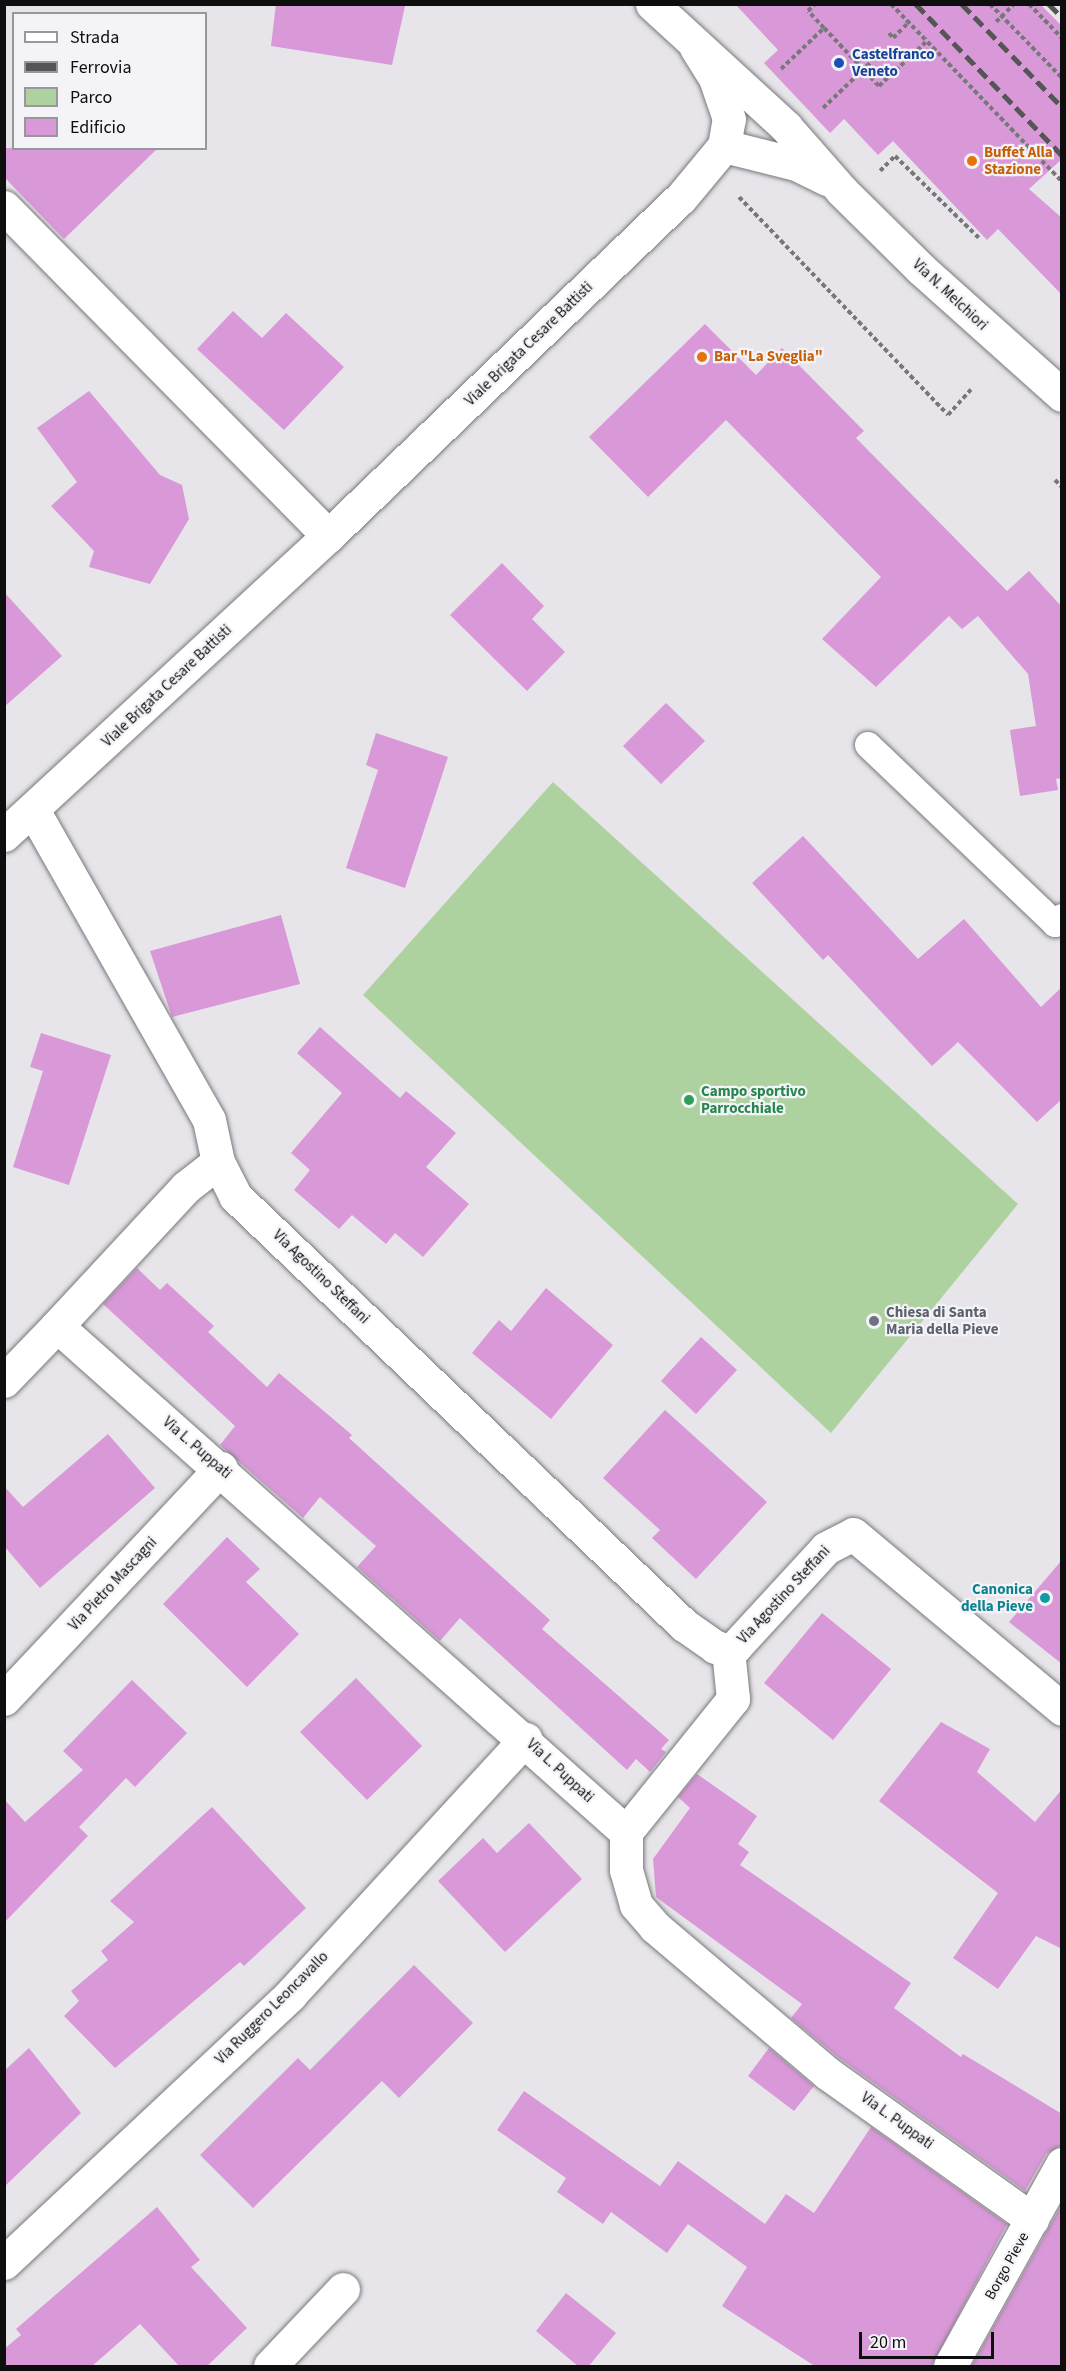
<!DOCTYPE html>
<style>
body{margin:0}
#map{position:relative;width:1066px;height:2371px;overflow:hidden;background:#e7e5ea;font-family:"Source Sans 3",sans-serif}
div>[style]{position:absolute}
.green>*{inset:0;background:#add29f}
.building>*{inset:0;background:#d999d8}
.path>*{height:4px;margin-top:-2px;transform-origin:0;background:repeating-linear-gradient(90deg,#78777a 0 4.5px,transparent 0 7.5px)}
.roads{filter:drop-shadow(0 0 2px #79787c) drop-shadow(0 0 2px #79787c)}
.service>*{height:26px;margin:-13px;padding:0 13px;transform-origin:13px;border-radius:13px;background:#fff}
.minor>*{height:33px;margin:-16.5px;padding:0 16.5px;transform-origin:16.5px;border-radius:16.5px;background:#fff}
.tertiary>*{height:33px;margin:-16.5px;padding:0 16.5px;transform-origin:16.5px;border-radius:16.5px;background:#fff}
.rail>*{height:4.5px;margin-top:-2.25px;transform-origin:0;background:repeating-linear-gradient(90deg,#555557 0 12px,transparent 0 18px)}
.dots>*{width:16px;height:16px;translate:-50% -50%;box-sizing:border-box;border:3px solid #f4f3f7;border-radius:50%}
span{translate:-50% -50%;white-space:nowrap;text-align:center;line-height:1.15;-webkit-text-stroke:4.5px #f4f3f7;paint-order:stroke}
.transit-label{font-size:15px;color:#164399;font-weight:700}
.left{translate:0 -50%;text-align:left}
.food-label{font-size:15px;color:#c56008;font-weight:700}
.street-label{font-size:15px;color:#0e0e0f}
.leisure-label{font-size:15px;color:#27864d;font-weight:700}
.worship-label{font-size:15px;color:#5b616d;font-weight:700}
.culture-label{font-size:15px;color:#0d838f;font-weight:700}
.right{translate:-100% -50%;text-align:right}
.frame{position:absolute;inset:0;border:6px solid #0e0e0f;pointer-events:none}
.legend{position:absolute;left:12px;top:12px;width:195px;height:138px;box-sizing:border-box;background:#f4f3f7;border:2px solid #98979a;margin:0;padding:8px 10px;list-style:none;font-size:18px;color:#0e0e0f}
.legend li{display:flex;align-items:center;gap:12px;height:30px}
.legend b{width:30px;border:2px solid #98979a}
.scale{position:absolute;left:859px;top:2332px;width:135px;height:27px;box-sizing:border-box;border:3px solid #0e0e0f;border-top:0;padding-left:8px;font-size:18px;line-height:21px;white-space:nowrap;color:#0e0e0f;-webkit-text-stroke:4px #f4f3f7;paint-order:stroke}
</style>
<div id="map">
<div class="green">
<i style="clip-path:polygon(553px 782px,1018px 1204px,831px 1433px,363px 995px)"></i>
</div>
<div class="building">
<i style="clip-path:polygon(276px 4px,405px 6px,392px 65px,271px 46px)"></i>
<i style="clip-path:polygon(735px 4px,1040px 4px,1062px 26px,1062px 159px,1029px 189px,1062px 218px,1062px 295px,998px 229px,987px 240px,893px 141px,878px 155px,844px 119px,830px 133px,764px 63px,778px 50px)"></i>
<i style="clip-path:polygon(4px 148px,158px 148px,64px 239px,4px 177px)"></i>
<i style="clip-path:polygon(233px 311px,262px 338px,286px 313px,344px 367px,284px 430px,197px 349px)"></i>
<i style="clip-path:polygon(705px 324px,756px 375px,782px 348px,864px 431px,856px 438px,1007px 591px,1029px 571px,1062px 607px,1062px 778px,1056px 779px,1058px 790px,1020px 796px,1010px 730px,1036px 726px,1028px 674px,978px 616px,962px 629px,949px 616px,876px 687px,822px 639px,881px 577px,726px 420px,648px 497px,589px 437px)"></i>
<i style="clip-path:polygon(89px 391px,160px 475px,182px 485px,189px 519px,150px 584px,89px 567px,94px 551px,51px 506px,77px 482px,37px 428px)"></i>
<i style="clip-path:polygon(502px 563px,544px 606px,532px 619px,565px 652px,527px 691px,450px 615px)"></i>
<i style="clip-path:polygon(4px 592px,62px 656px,4px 707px)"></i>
<i style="clip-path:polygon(666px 703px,705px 741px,661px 784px,623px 746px)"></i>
<i style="clip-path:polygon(376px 733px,448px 757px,405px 888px,346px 868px,378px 770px,366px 765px)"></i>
<i style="clip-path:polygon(803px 836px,918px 959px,964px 919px,1041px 1007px,1062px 987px,1062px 1099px,1037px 1122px,958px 1042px,932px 1066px,828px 955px,823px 960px,752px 883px)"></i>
<i style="clip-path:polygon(281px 915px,300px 984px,172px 1017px,150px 951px)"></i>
<i style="clip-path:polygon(320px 1027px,400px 1098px,406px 1091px,456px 1133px,426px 1167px,469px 1204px,423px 1257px,395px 1233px,386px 1244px,352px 1215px,339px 1229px,294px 1190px,310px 1170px,291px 1153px,342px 1093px,297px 1053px)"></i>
<i style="clip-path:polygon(41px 1033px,111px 1055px,69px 1185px,13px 1167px,43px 1071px,30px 1067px)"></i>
<i style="clip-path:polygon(137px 1268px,160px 1290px,167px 1283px,214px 1326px,208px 1332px,267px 1387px,279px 1373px,352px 1435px,349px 1438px,550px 1620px,542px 1629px,669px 1740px,661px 1749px,666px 1752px,650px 1772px,636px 1759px,627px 1770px,460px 1618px,440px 1641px,357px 1567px,376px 1546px,320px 1497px,303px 1518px,220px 1445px,235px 1426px,103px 1304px)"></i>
<i style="clip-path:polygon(546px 1288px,613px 1345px,551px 1419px,472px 1353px,499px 1320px,511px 1331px)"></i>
<i style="clip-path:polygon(701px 1337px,737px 1370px,696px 1414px,661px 1381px)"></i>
<i style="clip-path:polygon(665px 1410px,767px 1502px,696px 1579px,652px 1538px,660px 1530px,603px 1478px)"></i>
<i style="clip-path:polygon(108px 1434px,155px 1488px,40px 1588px,4px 1546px,4px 1486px,23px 1507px)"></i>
<i style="clip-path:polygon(227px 1537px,260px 1569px,246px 1582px,299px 1634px,247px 1687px,163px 1604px)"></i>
<i style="clip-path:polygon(1062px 1560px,1062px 1664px,1009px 1622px)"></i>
<i style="clip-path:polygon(822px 1613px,891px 1669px,833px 1740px,764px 1683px)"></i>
<i style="clip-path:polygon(356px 1678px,422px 1746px,367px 1800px,300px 1732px)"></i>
<i style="clip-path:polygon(132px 1680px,187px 1733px,135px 1787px,126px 1778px,79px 1827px,88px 1836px,4px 1923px,4px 1799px,25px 1822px,83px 1770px,63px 1751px)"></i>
<i style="clip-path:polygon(941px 1722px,990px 1749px,977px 1772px,1035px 1822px,1062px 1789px,1062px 1949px,1036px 1936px,998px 1989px,953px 1958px,998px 1893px,879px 1801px)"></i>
<i style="clip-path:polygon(697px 1774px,757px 1816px,738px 1844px,749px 1852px,740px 1865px,911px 1983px,894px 2008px,961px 2057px,963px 2054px,1062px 2114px,1062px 2145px,1046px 2154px,1025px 2191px,839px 2058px,791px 2018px,802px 2004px,656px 1897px,653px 1859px,690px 1808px,678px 1797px)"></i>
<i style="clip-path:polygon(212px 1807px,306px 1908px,244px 1966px,240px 1962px,115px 2068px,64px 2016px,79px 2001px,71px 1991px,108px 1960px,101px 1951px,134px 1922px,110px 1901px)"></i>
<i style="clip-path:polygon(529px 1823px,582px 1879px,505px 1952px,438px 1881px,483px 1838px,497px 1853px)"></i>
<i style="clip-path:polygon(414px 1965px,473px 2023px,399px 2098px,382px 2081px,253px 2208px,200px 2155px,298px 2058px,310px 2070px)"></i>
<i style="clip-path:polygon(29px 2048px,81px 2113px,4px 2187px,4px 2071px)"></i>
<i style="clip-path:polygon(769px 2048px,814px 2086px,794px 2111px,748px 2076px)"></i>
<i style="clip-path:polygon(524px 2091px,660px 2186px,678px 2161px,765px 2224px,786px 2194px,814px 2213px,871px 2127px,1007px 2224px,931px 2367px,816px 2367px,722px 2306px,747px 2267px,688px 2224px,667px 2253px,611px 2212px,603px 2224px,557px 2192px,566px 2178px,497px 2130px)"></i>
<i style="clip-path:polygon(1062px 2204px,1062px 2367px,971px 2367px,1048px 2229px)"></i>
<i style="clip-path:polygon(157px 2207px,200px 2260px,191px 2267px,247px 2328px,206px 2367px,180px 2367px,140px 2324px,91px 2367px,4px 2367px,4px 2349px,21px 2335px,16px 2329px)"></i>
<i style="clip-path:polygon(566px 2293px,616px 2333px,588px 2367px,579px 2367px,536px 2331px)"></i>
</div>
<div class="path">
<i style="left:891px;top:4px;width:247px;rotate:46.1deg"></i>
<i style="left:990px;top:4px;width:103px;rotate:45.8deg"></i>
<i style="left:1029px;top:4px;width:47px;rotate:45.9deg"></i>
<i style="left:996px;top:22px;width:25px;rotate:-45deg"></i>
<i style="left:824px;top:28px;width:80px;rotate:46.5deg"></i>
<i style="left:879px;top:86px;width:64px;rotate:-43.1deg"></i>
<i style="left:889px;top:33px;width:6px;rotate:51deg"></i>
<i style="left:893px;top:38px;width:21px;rotate:-45deg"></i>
<i style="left:781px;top:69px;width:59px;rotate:-43.6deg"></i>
<i style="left:824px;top:28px;width:23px;rotate:-133deg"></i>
<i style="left:808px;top:11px;width:10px;rotate:-45deg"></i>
<i style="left:823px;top:108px;width:68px;rotate:-43.8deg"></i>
<i style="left:880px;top:171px;width:21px;rotate:-45deg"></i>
<i style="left:895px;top:156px;width:117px;rotate:44.3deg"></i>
<i style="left:739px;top:197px;width:302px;rotate:46.2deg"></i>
<i style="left:948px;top:415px;width:36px;rotate:-48deg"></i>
<i style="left:1055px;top:480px;width:10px;rotate:45deg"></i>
</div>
<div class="roads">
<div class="service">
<i style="left:868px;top:745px;width:259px;rotate:43.7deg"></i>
<i style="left:1055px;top:924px;width:10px;rotate:-45deg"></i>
</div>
<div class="minor">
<i style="left:4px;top:207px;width:462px;rotate:45.4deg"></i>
<i style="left:33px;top:810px;width:356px;rotate:60.4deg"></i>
<i style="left:209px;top:1120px;width:43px;rotate:77.9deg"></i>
<i style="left:218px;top:1162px;width:38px;rotate:63deg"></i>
<i style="left:235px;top:1196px;width:621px;rotate:43.7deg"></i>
<i style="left:684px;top:1625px;width:38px;rotate:35deg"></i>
<i style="left:715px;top:1647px;width:13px;rotate:13deg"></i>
<i style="left:728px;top:1650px;width:8px;rotate:-23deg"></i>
<i style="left:735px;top:1647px;width:134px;rotate:-47.4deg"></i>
<i style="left:826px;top:1548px;width:30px;rotate:-27deg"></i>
<i style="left:853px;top:1534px;width:273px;rotate:39.9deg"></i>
<i style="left:218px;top:1162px;width:41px;rotate:142deg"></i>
<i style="left:186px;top:1187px;width:190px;rotate:132.9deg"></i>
<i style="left:57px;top:1326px;width:761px;rotate:41.65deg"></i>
<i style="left:626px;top:1832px;width:38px;rotate:90deg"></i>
<i style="left:626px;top:1870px;width:36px;rotate:74deg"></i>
<i style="left:636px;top:1905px;width:29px;rotate:49deg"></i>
<i style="left:655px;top:1927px;width:226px;rotate:40.3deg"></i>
<i style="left:827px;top:2073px;width:252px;rotate:35.5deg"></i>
<i style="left:4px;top:1381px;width:76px;rotate:-46.1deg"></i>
<i style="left:4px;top:1699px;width:317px;rotate:-46.8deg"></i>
<i style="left:626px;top:1832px;width:171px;rotate:-51.2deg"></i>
<i style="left:733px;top:1699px;width:49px;rotate:-95.8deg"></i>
<i style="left:4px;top:2263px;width:392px;rotate:-43.1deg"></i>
<i style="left:290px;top:1995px;width:348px;rotate:-47.4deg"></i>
<i style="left:270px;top:2366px;width:106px;rotate:-46.5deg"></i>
<i style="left:950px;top:2366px;width:231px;rotate:-61deg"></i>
</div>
<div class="tertiary">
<i style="left:652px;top:4px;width:182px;rotate:42.5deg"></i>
<i style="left:786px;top:127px;width:85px;rotate:48.8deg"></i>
<i style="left:842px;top:191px;width:111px;rotate:44.6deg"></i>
<i style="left:921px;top:269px;width:189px;rotate:41.8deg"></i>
<i style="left:724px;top:146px;width:74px;rotate:14deg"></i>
<i style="left:796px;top:164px;width:34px;rotate:26deg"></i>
<i style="left:4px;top:835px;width:441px;rotate:-42.7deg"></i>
<i style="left:328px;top:536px;width:487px;rotate:-43.8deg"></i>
<i style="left:680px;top:199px;width:69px;rotate:-50.3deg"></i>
<i style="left:724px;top:146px;width:27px;rotate:-80deg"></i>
<i style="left:729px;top:119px;width:43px;rotate:-108.9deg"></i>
<i style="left:715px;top:78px;width:36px;rotate:-122deg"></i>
</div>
</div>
<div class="rail">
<i style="left:916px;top:4px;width:210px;rotate:46deg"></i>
<i style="left:962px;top:4px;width:144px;rotate:45.8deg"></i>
<i style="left:1049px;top:4px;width:18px;rotate:45deg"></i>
</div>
<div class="dots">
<i style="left:839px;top:63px;background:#1a4fb4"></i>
<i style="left:972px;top:161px;background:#e8710a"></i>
<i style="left:702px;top:357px;background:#e8710a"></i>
<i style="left:689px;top:1100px;background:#2e9e5b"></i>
<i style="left:874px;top:1321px;background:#6b7280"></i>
<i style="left:1045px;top:1598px;background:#0f9aa8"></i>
</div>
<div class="transit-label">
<span class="left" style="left:852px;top:63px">Castelfranco<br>Veneto</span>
</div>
<div class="food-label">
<span class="left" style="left:984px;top:161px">Buffet Alla<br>Stazione</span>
<span class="left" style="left:714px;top:357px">Bar "La Sveglia"</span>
</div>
<div class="street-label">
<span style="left:950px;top:295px;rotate:43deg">Via N. Melchiori</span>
<span style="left:529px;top:344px;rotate:-44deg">Viale Brigata Cesare Battisti</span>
<span style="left:167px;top:686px;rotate:-43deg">Viale Brigata Cesare Battisti</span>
<span style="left:321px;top:1277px;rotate:44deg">Via Agostino Steffani</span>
<span style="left:197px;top:1448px;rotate:41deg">Via L. Puppati</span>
<span style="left:113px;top:1584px;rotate:-47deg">Via Pietro Mascagni</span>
<span style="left:784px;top:1595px;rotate:-47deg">Via Agostino Steffani</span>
<span style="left:560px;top:1771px;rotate:43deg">Via L. Puppati</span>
<span style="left:272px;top:2008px;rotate:-45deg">Via Ruggero Leoncavallo</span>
<span style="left:897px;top:2121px;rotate:36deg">Via L. Puppati</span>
<span style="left:1007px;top:2266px;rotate:-61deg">Borgo Pieve</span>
</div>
<div class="leisure-label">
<span class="left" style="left:701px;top:1100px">Campo sportivo<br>Parrocchiale</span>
</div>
<div class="worship-label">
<span class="left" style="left:886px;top:1321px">Chiesa di Santa<br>Maria della Pieve</span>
</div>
<div class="culture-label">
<span class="right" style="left:1033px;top:1598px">Canonica<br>della Pieve</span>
</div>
<div class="frame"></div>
<ul class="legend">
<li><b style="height:8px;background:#fff"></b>Strada</li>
<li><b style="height:8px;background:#555557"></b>Ferrovia</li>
<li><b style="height:16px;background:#add29f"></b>Parco</li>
<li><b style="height:16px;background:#d999d8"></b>Edificio</li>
</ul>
<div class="scale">20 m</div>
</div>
